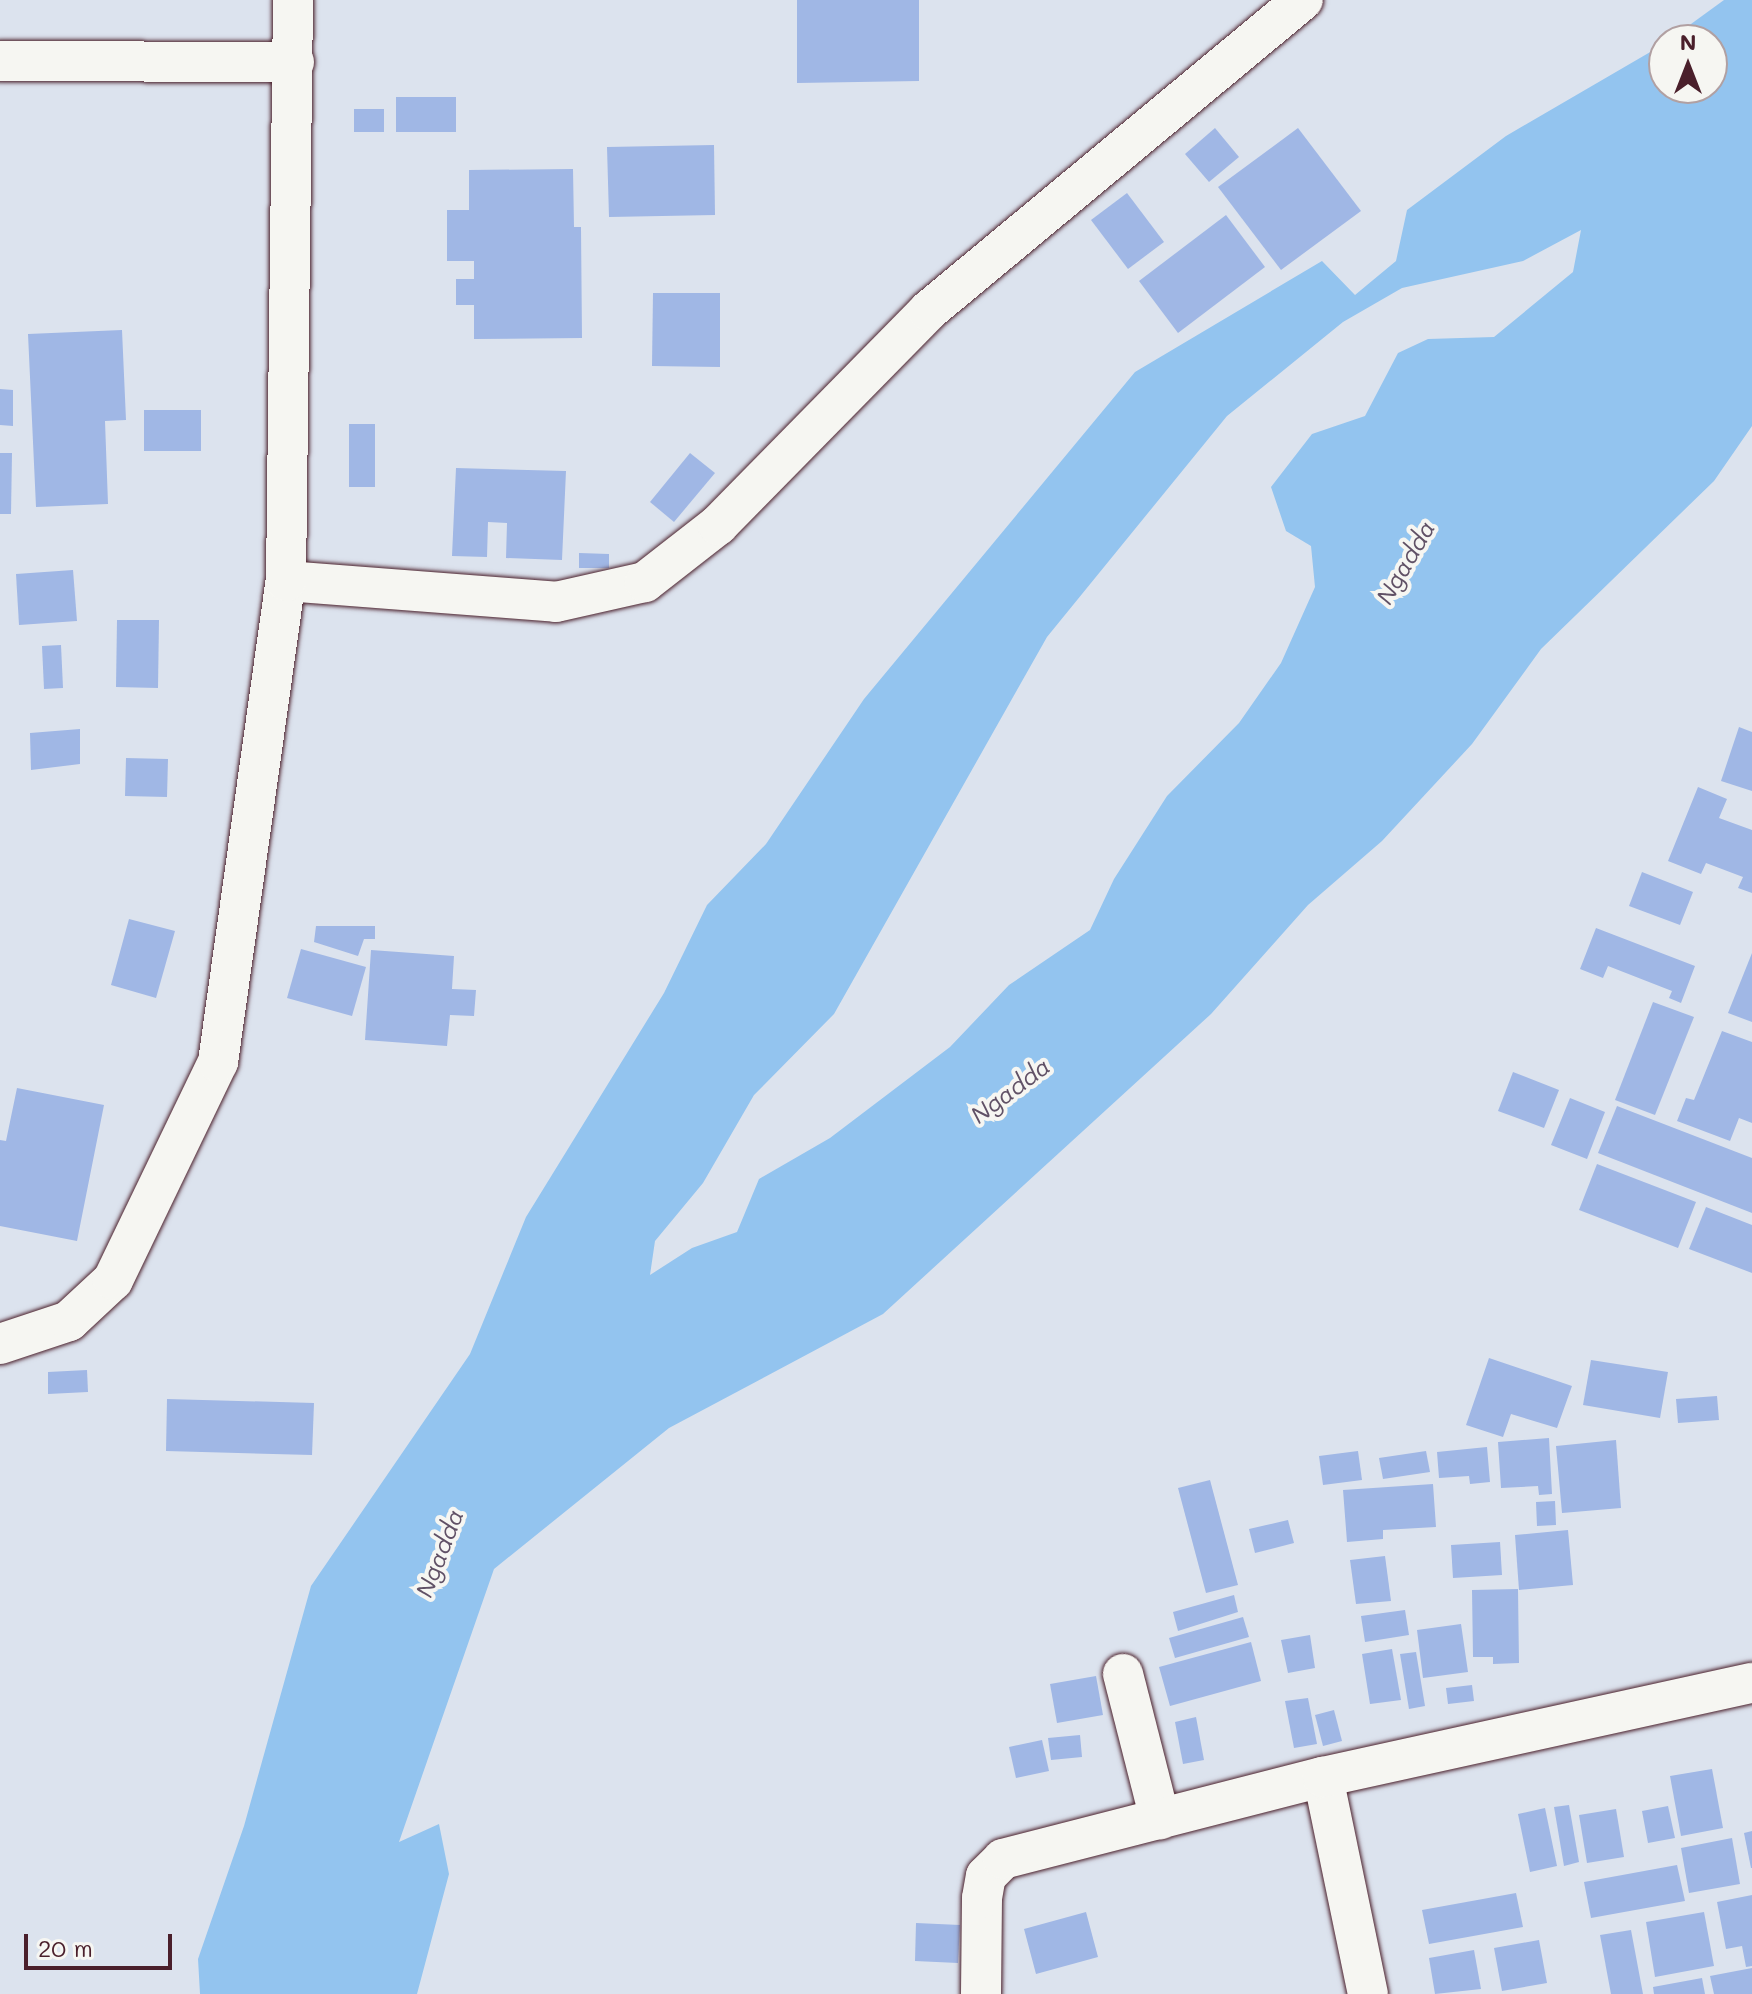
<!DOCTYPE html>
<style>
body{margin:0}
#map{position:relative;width:1752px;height:1994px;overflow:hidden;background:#dce3ee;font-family:Mali,sans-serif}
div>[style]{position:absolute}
.water>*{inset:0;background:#93c4ef}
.building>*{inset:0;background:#a0b7e5}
.roads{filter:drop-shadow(0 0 2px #4a1f2b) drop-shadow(0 0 2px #4a1f2b)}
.minor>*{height:40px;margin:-20px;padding:0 20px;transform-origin:20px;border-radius:20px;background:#f6f6f2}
span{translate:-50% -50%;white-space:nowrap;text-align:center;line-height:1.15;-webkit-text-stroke:8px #f6f6f2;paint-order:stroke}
.water-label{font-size:24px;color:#605166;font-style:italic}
.north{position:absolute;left:1648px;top:24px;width:80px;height:80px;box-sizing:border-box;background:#f6f6f2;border:2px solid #b1a0a2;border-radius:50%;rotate:0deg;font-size:22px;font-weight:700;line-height:32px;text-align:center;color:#4a1f2b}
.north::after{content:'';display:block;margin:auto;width:28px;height:36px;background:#4a1f2b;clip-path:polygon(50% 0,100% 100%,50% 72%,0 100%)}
.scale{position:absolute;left:24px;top:1934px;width:148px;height:36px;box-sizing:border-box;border:4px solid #4a1f2b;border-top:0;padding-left:10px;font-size:24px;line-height:28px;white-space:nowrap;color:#4a1f2b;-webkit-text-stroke:6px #f6f6f2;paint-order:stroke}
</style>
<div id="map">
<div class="water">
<i style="clip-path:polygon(evenodd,1724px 0,1752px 0,1752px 426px,1714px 481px,1541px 649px,1472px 744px,1382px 841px,1308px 905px,1211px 1014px,883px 1314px,669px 1428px,494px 1569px,399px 1842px,439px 1824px,449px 1874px,417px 1994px,200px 1994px,198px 1959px,244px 1826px,311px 1586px,470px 1354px,526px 1217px,664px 993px,707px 905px,766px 844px,864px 699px,1135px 372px,1322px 261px,1355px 295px,1396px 261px,1407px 210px,1506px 136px,1664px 44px,1664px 88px,1712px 88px,1712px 40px,1669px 40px,1724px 0,1581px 230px,1573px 272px,1494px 337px,1428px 339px,1398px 353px,1365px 416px,1312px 434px,1271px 487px,1286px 531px,1311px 546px,1315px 587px,1281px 663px,1239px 723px,1167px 796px,1114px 879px,1090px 930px,1009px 985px,950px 1047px,830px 1138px,759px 1179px,737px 1232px,692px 1248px,650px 1275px,655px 1241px,703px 1183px,754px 1095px,834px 1014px,1047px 637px,1227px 416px,1343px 322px,1402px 288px,1523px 261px,1581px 230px)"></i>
</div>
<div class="building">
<i style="clip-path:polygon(797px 0,919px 0,919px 81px,797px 83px)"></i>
<i style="clip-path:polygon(396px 97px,456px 97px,456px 132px,396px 132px)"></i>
<i style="clip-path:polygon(354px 109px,384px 109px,384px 132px,354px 132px)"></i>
<i style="clip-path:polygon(1215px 128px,1239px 157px,1209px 182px,1185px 154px)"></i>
<i style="clip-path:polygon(1298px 128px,1361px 211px,1281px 270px,1218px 187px)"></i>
<i style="clip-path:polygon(714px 145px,715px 215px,609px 217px,607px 147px)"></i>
<i style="clip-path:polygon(573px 169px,574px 227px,581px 227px,582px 338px,474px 339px,474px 305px,456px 305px,456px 279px,474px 279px,474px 261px,447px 261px,447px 210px,469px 210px,469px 170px)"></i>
<i style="clip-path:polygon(1127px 193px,1164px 242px,1128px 269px,1091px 220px)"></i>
<i style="clip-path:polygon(1226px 215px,1265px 267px,1178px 333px,1139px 281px)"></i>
<i style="clip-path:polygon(653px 293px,720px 293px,720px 367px,652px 366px)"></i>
<i style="clip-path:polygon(122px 330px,126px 420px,105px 421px,108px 504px,36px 507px,28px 334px)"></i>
<i style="clip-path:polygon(0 389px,13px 390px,13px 426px,0 425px)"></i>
<i style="clip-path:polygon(144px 410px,201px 410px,201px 451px,144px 451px)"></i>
<i style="clip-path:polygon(349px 424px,375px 424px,375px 487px,349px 487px)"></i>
<i style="clip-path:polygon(0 453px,12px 453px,11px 514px,0 514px)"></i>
<i style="clip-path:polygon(690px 453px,715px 473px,674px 522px,650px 502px)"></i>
<i style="clip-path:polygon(456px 468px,566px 471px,562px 560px,506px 558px,507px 523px,488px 522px,487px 557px,452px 556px)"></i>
<i style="clip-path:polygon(579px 553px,609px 554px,609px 568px,579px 568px)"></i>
<i style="clip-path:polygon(73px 570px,77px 621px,19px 625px,16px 574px)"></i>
<i style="clip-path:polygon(117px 620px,159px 620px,158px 688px,116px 687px)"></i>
<i style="clip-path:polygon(61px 645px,63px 688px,44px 689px,42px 646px)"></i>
<i style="clip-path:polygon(1739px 727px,1752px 732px,1752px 791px,1721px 781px)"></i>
<i style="clip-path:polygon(80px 729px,80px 764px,31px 770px,30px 733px)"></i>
<i style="clip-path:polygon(126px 758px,168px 759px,167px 797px,125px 796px)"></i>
<i style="clip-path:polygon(1698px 787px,1727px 799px,1719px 818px,1752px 830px,1752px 893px,1738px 888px,1743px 877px,1706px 863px,1701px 874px,1668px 861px)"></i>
<i style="clip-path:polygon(1642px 872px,1693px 892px,1680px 925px,1629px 906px)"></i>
<i style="clip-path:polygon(129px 919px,175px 931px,156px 998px,111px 985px)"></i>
<i style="clip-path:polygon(316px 926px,375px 926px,375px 939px,364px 939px,358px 956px,314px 942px)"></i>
<i style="clip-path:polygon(1596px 928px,1695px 966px,1681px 1003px,1669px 998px,1672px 991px,1608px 966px,1603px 978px,1580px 969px)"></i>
<i style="clip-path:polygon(301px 949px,366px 967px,352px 1016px,287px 998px)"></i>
<i style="clip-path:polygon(371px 950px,454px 956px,452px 989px,476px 990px,474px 1016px,450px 1015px,447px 1046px,365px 1040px)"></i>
<i style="clip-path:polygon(1752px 953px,1752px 1022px,1728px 1013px)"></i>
<i style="clip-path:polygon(1653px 1002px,1694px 1017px,1655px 1115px,1615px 1100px)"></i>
<i style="clip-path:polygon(1722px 1031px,1752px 1042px,1752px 1123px,1739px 1118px,1730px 1141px,1677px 1121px,1686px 1098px,1694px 1100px)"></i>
<i style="clip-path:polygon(1513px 1072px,1559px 1090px,1544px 1128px,1498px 1111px)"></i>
<i style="clip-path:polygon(17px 1088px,104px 1105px,77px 1241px,0 1226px,0 1140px,6px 1141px)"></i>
<i style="clip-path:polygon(1570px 1098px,1605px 1112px,1587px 1159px,1551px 1145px)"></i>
<i style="clip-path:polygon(1617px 1106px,1752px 1158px,1752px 1213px,1598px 1153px)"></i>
<i style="clip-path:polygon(1597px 1164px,1696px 1202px,1678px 1248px,1579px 1210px)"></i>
<i style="clip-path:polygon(1706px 1207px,1752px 1225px,1752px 1273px,1689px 1249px)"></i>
<i style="clip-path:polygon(1489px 1358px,1572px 1386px,1557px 1428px,1511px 1414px,1503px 1437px,1466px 1425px)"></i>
<i style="clip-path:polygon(1591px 1360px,1668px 1372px,1660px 1418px,1583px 1405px)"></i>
<i style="clip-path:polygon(87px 1370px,88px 1392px,48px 1394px,48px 1372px)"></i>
<i style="clip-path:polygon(1717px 1396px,1719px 1420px,1678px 1423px,1676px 1399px)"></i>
<i style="clip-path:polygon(167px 1399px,314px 1403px,312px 1455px,166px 1451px)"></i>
<i style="clip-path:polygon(1549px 1438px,1552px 1494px,1539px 1495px,1538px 1486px,1501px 1488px,1498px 1442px)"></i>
<i style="clip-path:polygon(1616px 1440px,1621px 1508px,1562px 1513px,1556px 1446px)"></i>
<i style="clip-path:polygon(1487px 1447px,1490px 1482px,1470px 1484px,1469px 1476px,1439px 1478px,1437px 1452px)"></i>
<i style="clip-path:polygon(1358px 1451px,1362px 1480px,1323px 1485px,1319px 1456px)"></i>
<i style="clip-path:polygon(1426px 1451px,1430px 1472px,1383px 1479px,1379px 1458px)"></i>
<i style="clip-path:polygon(1210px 1480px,1238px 1585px,1206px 1593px,1178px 1488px)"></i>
<i style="clip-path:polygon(1433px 1484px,1436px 1527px,1383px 1530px,1383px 1539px,1347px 1542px,1343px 1490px)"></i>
<i style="clip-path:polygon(1555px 1501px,1556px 1525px,1537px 1526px,1536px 1502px)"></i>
<i style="clip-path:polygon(1288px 1520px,1294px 1543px,1255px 1553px,1249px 1529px)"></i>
<i style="clip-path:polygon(1568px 1530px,1573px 1585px,1519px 1590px,1515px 1535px)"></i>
<i style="clip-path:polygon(1500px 1542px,1502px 1575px,1453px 1578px,1451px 1545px)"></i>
<i style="clip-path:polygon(1385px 1556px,1391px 1601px,1356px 1604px,1350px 1560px)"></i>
<i style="clip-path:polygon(1518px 1589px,1519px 1663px,1493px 1664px,1493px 1657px,1473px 1657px,1472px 1590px)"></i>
<i style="clip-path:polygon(1234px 1595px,1238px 1612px,1178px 1631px,1173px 1612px)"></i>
<i style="clip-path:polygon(1405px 1610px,1409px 1635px,1365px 1642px,1361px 1616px)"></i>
<i style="clip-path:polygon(1243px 1617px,1249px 1637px,1175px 1658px,1169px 1638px)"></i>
<i style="clip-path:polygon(1461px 1624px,1468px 1672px,1423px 1678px,1417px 1630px)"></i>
<i style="clip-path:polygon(1310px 1635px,1315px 1668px,1288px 1673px,1281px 1640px)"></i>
<i style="clip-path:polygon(1251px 1642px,1261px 1681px,1170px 1706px,1159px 1667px)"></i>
<i style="clip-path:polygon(1392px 1649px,1401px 1700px,1370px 1704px,1362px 1654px)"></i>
<i style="clip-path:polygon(1416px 1652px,1425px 1706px,1409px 1709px,1400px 1654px)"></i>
<i style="clip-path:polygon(1096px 1676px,1103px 1715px,1057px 1723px,1050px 1684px)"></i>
<i style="clip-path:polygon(1472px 1685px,1474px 1701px,1448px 1704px,1446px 1688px)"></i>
<i style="clip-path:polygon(1308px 1698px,1317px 1744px,1294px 1748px,1285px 1701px)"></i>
<i style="clip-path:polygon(1334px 1710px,1342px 1741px,1323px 1746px,1315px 1715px)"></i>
<i style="clip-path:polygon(1196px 1717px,1204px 1760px,1183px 1764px,1175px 1722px)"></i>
<i style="clip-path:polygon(1080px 1735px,1082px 1757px,1051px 1760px,1048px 1738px)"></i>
<i style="clip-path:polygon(1042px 1740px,1049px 1771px,1016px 1778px,1009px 1747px)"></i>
<i style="clip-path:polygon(1712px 1769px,1723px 1828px,1681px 1836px,1670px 1776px)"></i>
<i style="clip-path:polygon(1569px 1805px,1579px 1862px,1564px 1866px,1554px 1807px)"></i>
<i style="clip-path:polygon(1668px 1806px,1675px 1838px,1648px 1843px,1642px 1811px)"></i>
<i style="clip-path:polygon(1545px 1808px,1557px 1866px,1530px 1872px,1518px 1814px)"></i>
<i style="clip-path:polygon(1616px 1809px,1624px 1857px,1587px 1863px,1579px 1815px)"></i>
<i style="clip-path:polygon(1752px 1831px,1752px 1868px,1751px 1868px,1744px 1833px)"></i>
<i style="clip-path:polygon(1732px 1838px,1740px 1884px,1689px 1893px,1681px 1848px)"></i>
<i style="clip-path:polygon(1677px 1865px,1685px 1901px,1591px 1918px,1584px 1882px)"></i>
<i style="clip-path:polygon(1516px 1893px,1523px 1927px,1429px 1944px,1422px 1910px)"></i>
<i style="clip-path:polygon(1752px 1895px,1752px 1966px,1746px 1967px,1742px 1946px,1726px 1949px,1717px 1902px)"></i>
<i style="clip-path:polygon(1086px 1912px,1098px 1957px,1036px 1974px,1024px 1929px)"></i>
<i style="clip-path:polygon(1704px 1912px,1714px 1966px,1655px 1977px,1646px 1922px)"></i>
<i style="clip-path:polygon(916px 1923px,960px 1925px,958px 1963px,915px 1961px)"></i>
<i style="clip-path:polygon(1631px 1930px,1643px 1994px,1611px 1994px,1600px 1935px)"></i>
<i style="clip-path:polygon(1539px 1940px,1547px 1983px,1502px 1991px,1494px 1948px)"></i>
<i style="clip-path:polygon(1474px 1950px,1481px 1989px,1435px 1994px,1429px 1958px)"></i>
<i style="clip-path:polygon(1752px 1968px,1752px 1994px,1714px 1994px,1710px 1976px)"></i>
<i style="clip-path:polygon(1702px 1978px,1705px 1994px,1654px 1994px,1653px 1987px)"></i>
</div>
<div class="roads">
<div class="minor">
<i style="left:0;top:61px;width:294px;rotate:0.2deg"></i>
<i style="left:286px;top:581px;width:271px;rotate:4.4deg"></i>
<i style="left:556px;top:602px;width:91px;rotate:-12.7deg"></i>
<i style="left:645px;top:582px;width:93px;rotate:-38deg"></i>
<i style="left:718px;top:525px;width:300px;rotate:-45.5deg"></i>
<i style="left:928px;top:311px;width:487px;rotate:-39.7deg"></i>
<i style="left:0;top:1344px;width:73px;rotate:-18.4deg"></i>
<i style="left:69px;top:1321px;width:60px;rotate:-43deg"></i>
<i style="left:113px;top:1280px;width:242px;rotate:-64.3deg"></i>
<i style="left:218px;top:1062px;width:486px;rotate:-82deg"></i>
<i style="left:286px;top:581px;width:581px;rotate:-89.31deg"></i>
<i style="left:1123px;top:1674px;width:150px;rotate:75.7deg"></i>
<i style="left:1323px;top:1777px;width:222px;rotate:78.3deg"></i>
<i style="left:981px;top:1994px;width:96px;rotate:-89.4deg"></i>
<i style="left:982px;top:1898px;width:22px;rotate:-80deg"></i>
<i style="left:986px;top:1876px;width:24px;rotate:-45deg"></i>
<i style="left:1003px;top:1859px;width:330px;rotate:-14.4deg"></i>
<i style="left:1323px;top:1777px;width:439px;rotate:-12.4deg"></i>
</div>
</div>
<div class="water-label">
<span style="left:1405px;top:562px;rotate:-60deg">Ngadda</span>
<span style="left:1010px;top:1090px;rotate:-37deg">Ngadda</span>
<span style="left:439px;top:1553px;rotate:-69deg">Ngadda</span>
</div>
<div class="north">N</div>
<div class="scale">20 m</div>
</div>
